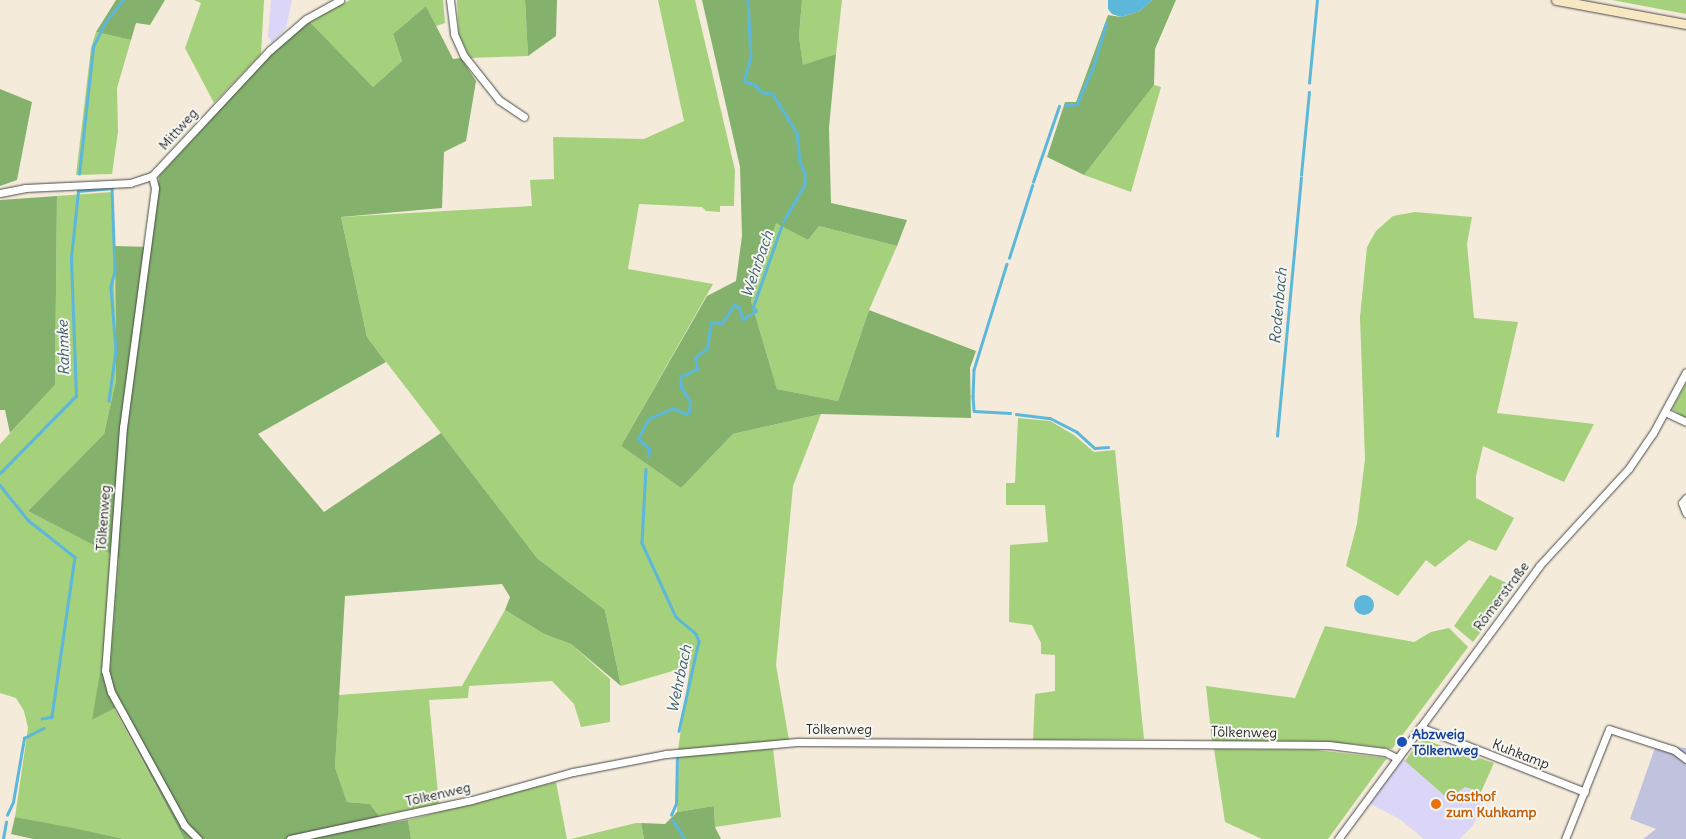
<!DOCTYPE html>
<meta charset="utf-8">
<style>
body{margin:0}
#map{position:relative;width:1686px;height:839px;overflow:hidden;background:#f4ebdb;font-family:Delius,sans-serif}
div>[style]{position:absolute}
.built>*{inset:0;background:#dbd6f7}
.industrial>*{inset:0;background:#c1c2dd}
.green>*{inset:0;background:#a5d07c}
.forest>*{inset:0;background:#84b26c}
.water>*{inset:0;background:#5cb7da}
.round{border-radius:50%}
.stream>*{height:2.5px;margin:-1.25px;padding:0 1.25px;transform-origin:1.25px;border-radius:1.25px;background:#5cb7da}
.roads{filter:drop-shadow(0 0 1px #494845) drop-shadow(0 0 1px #494845)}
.minor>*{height:7px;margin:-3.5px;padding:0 3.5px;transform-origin:3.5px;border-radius:3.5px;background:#fff}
.secondary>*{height:9px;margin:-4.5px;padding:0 4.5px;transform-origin:4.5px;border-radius:4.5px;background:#f7e8c3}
.dots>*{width:14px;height:14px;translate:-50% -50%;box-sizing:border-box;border:2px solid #f6f6f2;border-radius:50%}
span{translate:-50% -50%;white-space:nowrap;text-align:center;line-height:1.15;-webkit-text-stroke:4px #f6f6f2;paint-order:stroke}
.street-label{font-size:14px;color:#2b2b2b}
.transit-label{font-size:14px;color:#164399;font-weight:700}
.left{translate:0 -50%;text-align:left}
.food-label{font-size:14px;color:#c56008;font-weight:700}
.water-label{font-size:15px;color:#3c5c68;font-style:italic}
</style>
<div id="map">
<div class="built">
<i style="clip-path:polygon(271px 0,292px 0,286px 28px,272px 43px,268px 36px)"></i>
<i style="clip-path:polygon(1402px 758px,1445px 796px,1465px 787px,1481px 792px,1480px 811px,1473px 825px,1460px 839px,1424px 839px,1398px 818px,1370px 804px)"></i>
</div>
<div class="industrial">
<i style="clip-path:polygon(1656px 745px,1686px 748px,1686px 839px,1643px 839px,1656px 829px,1630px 819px)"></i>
</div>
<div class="green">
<i style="clip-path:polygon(194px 0,264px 0,261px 54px,214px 103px,185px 48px,201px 3px)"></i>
<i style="clip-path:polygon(350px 0,443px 0,445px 23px,436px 26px,426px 6px,393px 34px,402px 61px,373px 87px,309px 21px)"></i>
<i style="clip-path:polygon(457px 0,525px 0,528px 56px,470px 58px,459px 35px)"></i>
<i style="clip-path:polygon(658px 0,695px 0,735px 170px,734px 206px,720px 206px,720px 212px,706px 211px,702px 207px,639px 204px,628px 269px,713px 284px,621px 446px,681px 488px,733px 434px,821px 414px,793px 486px,776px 665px,789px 740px,678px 750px,690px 666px,621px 686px,605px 610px,537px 558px,367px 337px,341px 217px,532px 206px,530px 180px,554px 179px,553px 137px,644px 139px,684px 121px)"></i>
<i style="clip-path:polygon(802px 0,842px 0,836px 54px,803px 66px,799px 37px)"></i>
<i style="clip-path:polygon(1612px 0,1686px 0,1686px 14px)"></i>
<i style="clip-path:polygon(96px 32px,131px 40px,117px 88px,118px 132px,112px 174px,76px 175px,91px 48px)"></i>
<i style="clip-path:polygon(1154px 85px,1161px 87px,1131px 192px,1084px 175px)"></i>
<i style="clip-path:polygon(113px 192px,116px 380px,104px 434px,28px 511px,119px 557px,110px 670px,92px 720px,114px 708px,184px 839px,124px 839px,15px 817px,28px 728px,24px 711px,16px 698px,0 693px,0 444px,55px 385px,57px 196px)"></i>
<i style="clip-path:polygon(1415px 212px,1472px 217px,1467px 244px,1474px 318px,1518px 322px,1497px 413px,1594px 424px,1564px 482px,1483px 446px,1476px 476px,1476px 498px,1514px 518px,1496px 551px,1469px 540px,1435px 567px,1426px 560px,1398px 596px,1346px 566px,1357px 524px,1365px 459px,1360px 317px,1367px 247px,1376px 231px,1393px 216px)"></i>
<i style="clip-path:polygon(776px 222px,808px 240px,819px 226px,897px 246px,869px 310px,838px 401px,777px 389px,751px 301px)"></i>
<i style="clip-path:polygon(1686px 383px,1686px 419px,1672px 409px)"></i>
<i style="clip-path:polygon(1018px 418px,1050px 421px,1074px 435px,1094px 452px,1115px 450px,1144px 739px,1033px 740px,1035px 694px,1055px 691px,1055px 655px,1041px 654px,1041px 643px,1032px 625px,1009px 622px,1010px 545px,1048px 542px,1045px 505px,1006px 505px,1006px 483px,1015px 483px)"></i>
<i style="clip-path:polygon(1490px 575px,1515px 587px,1473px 642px,1454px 626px)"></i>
<i style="clip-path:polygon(505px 610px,544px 634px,571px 644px,610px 679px,610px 722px,581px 727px,574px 704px,552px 681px,469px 686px,468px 698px,429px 700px,439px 804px,379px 816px,370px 804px,347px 802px,335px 767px,339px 695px,462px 686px)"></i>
<i style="clip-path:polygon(1325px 626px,1414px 642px,1431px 632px,1449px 628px,1468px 647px,1392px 749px,1353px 744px,1212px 741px,1206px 686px,1295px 698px)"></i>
<i style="clip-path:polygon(1425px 740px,1494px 763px,1481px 792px,1465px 787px,1451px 797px,1445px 796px,1405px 761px,1418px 743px)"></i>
<i style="clip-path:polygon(773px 748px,781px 817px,715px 827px,714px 806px,677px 812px,679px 755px)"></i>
<i style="clip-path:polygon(1214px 749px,1316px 750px,1387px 758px,1328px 839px,1262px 839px,1225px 822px)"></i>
<i style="clip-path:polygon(556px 782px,567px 839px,411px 839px,408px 820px)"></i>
<i style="clip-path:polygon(636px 823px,641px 823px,644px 839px,571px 839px)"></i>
</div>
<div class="forest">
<i style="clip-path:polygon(116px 0,165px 0,150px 25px,136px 23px,131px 40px,96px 32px)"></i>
<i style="clip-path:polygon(525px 0,557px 0,556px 36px,528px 56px)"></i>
<i style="clip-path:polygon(702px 0,802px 0,799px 37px,803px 65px,836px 54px,829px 128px,831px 203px,907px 220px,897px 246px,819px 226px,808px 240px,776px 223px,751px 301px,777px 389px,838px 401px,869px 310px,976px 351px,970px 368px,971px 418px,821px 414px,733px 434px,681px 488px,621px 446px,707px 296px,736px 281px,742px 236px,740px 167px)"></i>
<i style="clip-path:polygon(1152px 0,1176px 0,1155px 49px,1154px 85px,1084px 175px,1047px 157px,1065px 102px,1076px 102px,1108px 15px,1121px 17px,1140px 11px)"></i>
<i style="clip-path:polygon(426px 6px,453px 59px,461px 58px,476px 81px,466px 141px,444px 152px,442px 208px,341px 217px,367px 337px,386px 362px,258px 434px,324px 512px,441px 433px,537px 558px,605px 610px,621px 686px,571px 644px,544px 634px,505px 610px,510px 597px,502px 584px,345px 596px,335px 767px,347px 802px,370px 804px,379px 816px,380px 825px,408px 820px,411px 839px,184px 839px,115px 708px,92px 720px,100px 673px,110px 670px,119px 558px,28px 511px,104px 434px,116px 380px,115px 246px,150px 247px,159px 176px,275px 50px,309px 21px,373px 87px,402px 61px,393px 34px)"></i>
<i style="clip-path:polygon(0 89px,32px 102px,17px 180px,0 186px)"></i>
<i style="clip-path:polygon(57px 196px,55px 385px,10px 433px,5px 410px,0 410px,0 200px)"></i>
<i style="clip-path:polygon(714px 806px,715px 827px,721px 839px,644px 839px,641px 823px,665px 824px,677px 812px)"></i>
<i style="clip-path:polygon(15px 817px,73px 828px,124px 839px,33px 839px,11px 834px)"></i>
</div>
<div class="water">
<i style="clip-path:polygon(1152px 0,1140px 11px,1121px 17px,1112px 14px,1108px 9px,1108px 0)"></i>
<i class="round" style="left:1354px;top:595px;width:20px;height:20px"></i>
</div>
<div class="stream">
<i style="left:748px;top:0;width:57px;rotate:87deg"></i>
<i style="left:751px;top:57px;width:25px;rotate:106deg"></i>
<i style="left:744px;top:81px;width:12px;rotate:20deg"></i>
<i style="left:755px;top:85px;width:10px;rotate:45deg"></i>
<i style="left:762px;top:92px;width:11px;rotate:10deg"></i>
<i style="left:773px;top:94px;width:46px;rotate:58.4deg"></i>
<i style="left:797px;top:133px;width:28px;rotate:84deg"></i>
<i style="left:800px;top:161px;width:14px;rotate:69deg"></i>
<i style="left:805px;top:174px;width:11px;rotate:90deg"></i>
<i style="left:805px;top:185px;width:42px;rotate:120.3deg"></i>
<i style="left:1309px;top:83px;width:83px;rotate:-84.5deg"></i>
<i style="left:1065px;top:105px;width:12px;rotate:-5deg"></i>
<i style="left:1077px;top:104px;width:40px;rotate:-66.6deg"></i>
<i style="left:1093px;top:67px;width:46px;rotate:-73.5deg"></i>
<i style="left:79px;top:174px;width:128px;rotate:-83.7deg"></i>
<i style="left:93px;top:47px;width:25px;rotate:-64deg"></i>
<i style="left:104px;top:24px;width:31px;rotate:-52deg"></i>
<i style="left:1301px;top:175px;width:83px;rotate:-84.5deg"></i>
<i style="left:1033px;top:182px;width:80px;rotate:-71.1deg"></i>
<i style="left:1009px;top:258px;width:76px;rotate:-72.3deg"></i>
<i style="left:1007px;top:264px;width:111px;rotate:107.3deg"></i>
<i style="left:974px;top:370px;width:26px;rotate:92deg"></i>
<i style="left:973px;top:396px;width:15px;rotate:86deg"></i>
<i style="left:974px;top:411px;width:36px;rotate:3deg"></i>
<i style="left:1016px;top:414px;width:34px;rotate:7deg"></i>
<i style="left:1050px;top:418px;width:30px;rotate:27deg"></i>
<i style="left:1077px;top:432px;width:24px;rotate:42deg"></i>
<i style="left:1095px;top:448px;width:13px;rotate:-4deg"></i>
<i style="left:1277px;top:436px;width:259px;rotate:-84.7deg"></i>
<i style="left:648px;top:457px;width:8px;rotate:-83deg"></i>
<i style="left:649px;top:449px;width:15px;rotate:-138deg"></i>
<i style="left:638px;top:439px;width:22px;rotate:-63deg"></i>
<i style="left:648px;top:419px;width:28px;rotate:-23deg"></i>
<i style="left:674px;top:408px;width:13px;rotate:27deg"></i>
<i style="left:686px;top:414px;width:4px;rotate:-34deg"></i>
<i style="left:689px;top:412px;width:10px;rotate:-84deg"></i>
<i style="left:690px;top:402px;width:17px;rotate:-121deg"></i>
<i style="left:681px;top:387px;width:10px;rotate:-96deg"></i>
<i style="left:680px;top:377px;width:19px;rotate:-25deg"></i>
<i style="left:697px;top:369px;width:11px;rotate:-100deg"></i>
<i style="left:695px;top:358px;width:16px;rotate:-40deg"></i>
<i style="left:707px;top:348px;width:26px;rotate:-81deg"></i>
<i style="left:711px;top:322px;width:11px;rotate:5deg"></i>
<i style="left:722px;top:323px;width:22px;rotate:-56deg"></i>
<i style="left:734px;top:305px;width:5px;rotate:22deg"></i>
<i style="left:739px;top:307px;width:13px;rotate:72deg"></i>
<i style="left:743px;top:319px;width:15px;rotate:-32deg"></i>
<i style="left:756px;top:311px;width:5px;rotate:-127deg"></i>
<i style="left:753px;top:307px;width:85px;rotate:-70.7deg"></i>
<i style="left:646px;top:469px;width:74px;rotate:93.1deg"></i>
<i style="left:642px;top:543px;width:81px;rotate:65.3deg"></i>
<i style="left:676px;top:617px;width:26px;rotate:40deg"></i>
<i style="left:696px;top:634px;width:8px;rotate:67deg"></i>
<i style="left:699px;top:641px;width:92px;rotate:102.5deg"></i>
<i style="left:0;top:473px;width:108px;rotate:-45.4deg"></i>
<i style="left:76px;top:396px;width:138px;rotate:-92.1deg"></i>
<i style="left:71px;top:258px;width:67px;rotate:-84deg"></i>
<i style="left:78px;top:191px;width:34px;rotate:-5deg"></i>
<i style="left:112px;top:188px;width:83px;rotate:87.9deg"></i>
<i style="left:115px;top:271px;width:16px;rotate:104deg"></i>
<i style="left:111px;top:287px;width:63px;rotate:85.5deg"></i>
<i style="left:116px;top:350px;width:51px;rotate:97.8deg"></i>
<i style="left:0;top:485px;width:45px;rotate:51.3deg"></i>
<i style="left:28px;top:520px;width:60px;rotate:38.2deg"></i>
<i style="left:75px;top:557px;width:162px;rotate:98.2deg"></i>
<i style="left:52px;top:717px;width:10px;rotate:169deg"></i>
<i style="left:7px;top:815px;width:14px;rotate:-65deg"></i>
<i style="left:13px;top:802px;width:65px;rotate:-80.2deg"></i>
<i style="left:24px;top:738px;width:22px;rotate:-27deg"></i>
<i style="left:671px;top:815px;width:12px;rotate:-66deg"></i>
<i style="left:676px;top:804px;width:46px;rotate:-88.8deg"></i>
<i style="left:673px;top:820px;width:22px;rotate:58deg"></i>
<i style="left:3px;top:839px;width:17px;rotate:-80deg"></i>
</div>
<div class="roads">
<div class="minor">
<i style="left:450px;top:0;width:34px;rotate:83deg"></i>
<i style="left:454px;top:34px;width:24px;rotate:66deg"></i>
<i style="left:464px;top:56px;width:56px;rotate:51.5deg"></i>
<i style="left:499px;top:100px;width:30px;rotate:34deg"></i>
<i style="left:152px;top:176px;width:12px;rotate:76deg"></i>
<i style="left:155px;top:188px;width:241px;rotate:97.6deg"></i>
<i style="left:123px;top:427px;width:244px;rotate:94.2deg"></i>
<i style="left:105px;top:670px;width:23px;rotate:75deg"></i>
<i style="left:111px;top:692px;width:152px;rotate:61.2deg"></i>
<i style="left:184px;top:825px;width:20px;rotate:45deg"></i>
<i style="left:0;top:193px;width:25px;rotate:-11deg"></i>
<i style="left:25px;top:188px;width:105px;rotate:-2.7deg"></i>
<i style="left:130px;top:183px;width:23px;rotate:-18deg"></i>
<i style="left:152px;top:176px;width:173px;rotate:-46.9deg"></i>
<i style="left:270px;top:50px;width:48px;rotate:-40.7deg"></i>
<i style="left:306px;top:19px;width:39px;rotate:-29deg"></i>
<i style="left:1665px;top:412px;width:23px;rotate:25deg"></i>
<i style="left:1686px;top:498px;width:6px;rotate:129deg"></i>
<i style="left:1682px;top:503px;width:11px;rotate:68deg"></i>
<i style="left:1420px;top:727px;width:177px;rotate:21.5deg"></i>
<i style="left:290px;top:839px;width:186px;rotate:-12.1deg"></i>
<i style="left:472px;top:800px;width:105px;rotate:-15.5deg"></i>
<i style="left:573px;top:772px;width:95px;rotate:-11deg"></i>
<i style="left:666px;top:754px;width:134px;rotate:-5.2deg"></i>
<i style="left:799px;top:742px;width:530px;rotate:0.32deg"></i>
<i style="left:1329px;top:745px;width:56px;rotate:7.1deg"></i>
<i style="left:1385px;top:752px;width:13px;rotate:27deg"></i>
<i style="left:1338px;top:839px;width:339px;rotate:-53.6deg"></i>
<i style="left:1539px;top:566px;width:133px;rotate:-47.4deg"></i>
<i style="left:1629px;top:468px;width:42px;rotate:-55.6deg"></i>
<i style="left:1653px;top:433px;width:69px;rotate:-61.6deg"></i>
<i style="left:1565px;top:839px;width:118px;rotate:-68.2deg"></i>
<i style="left:1609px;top:729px;width:68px;rotate:17.9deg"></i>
<i style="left:1674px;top:750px;width:15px;rotate:37deg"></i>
</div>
<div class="secondary">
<i style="left:1556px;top:0;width:132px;rotate:10.5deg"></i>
</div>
</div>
<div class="dots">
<i style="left:1402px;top:742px;background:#1a4fb4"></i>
<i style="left:1436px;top:804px;background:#e8710a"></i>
</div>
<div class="street-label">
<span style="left:178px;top:129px;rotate:-48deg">Mittweg</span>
<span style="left:103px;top:518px;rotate:-86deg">Tölkenweg</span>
<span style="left:1501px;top:596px;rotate:-53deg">Römerstraße</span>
<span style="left:839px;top:729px">Tölkenweg</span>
<span style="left:1244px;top:732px;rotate:1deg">Tölkenweg</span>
<span style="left:1521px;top:754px;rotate:21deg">Kuhkamp</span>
<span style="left:438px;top:794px;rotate:-13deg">Tölkenweg</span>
</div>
<div class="transit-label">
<span class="left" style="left:1412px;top:742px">Abzweig<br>Tölkenweg</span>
</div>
<div class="food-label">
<span class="left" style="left:1446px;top:804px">Gasthof<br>zum Kuhkamp</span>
</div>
<div class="water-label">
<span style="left:757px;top:264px;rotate:-71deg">Wehrbach</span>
<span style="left:1278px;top:306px;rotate:-85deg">Rodenbach</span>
<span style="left:63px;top:348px;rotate:-92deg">Rahmke</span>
<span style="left:679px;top:679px;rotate:-78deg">Wehrbach</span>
</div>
</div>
